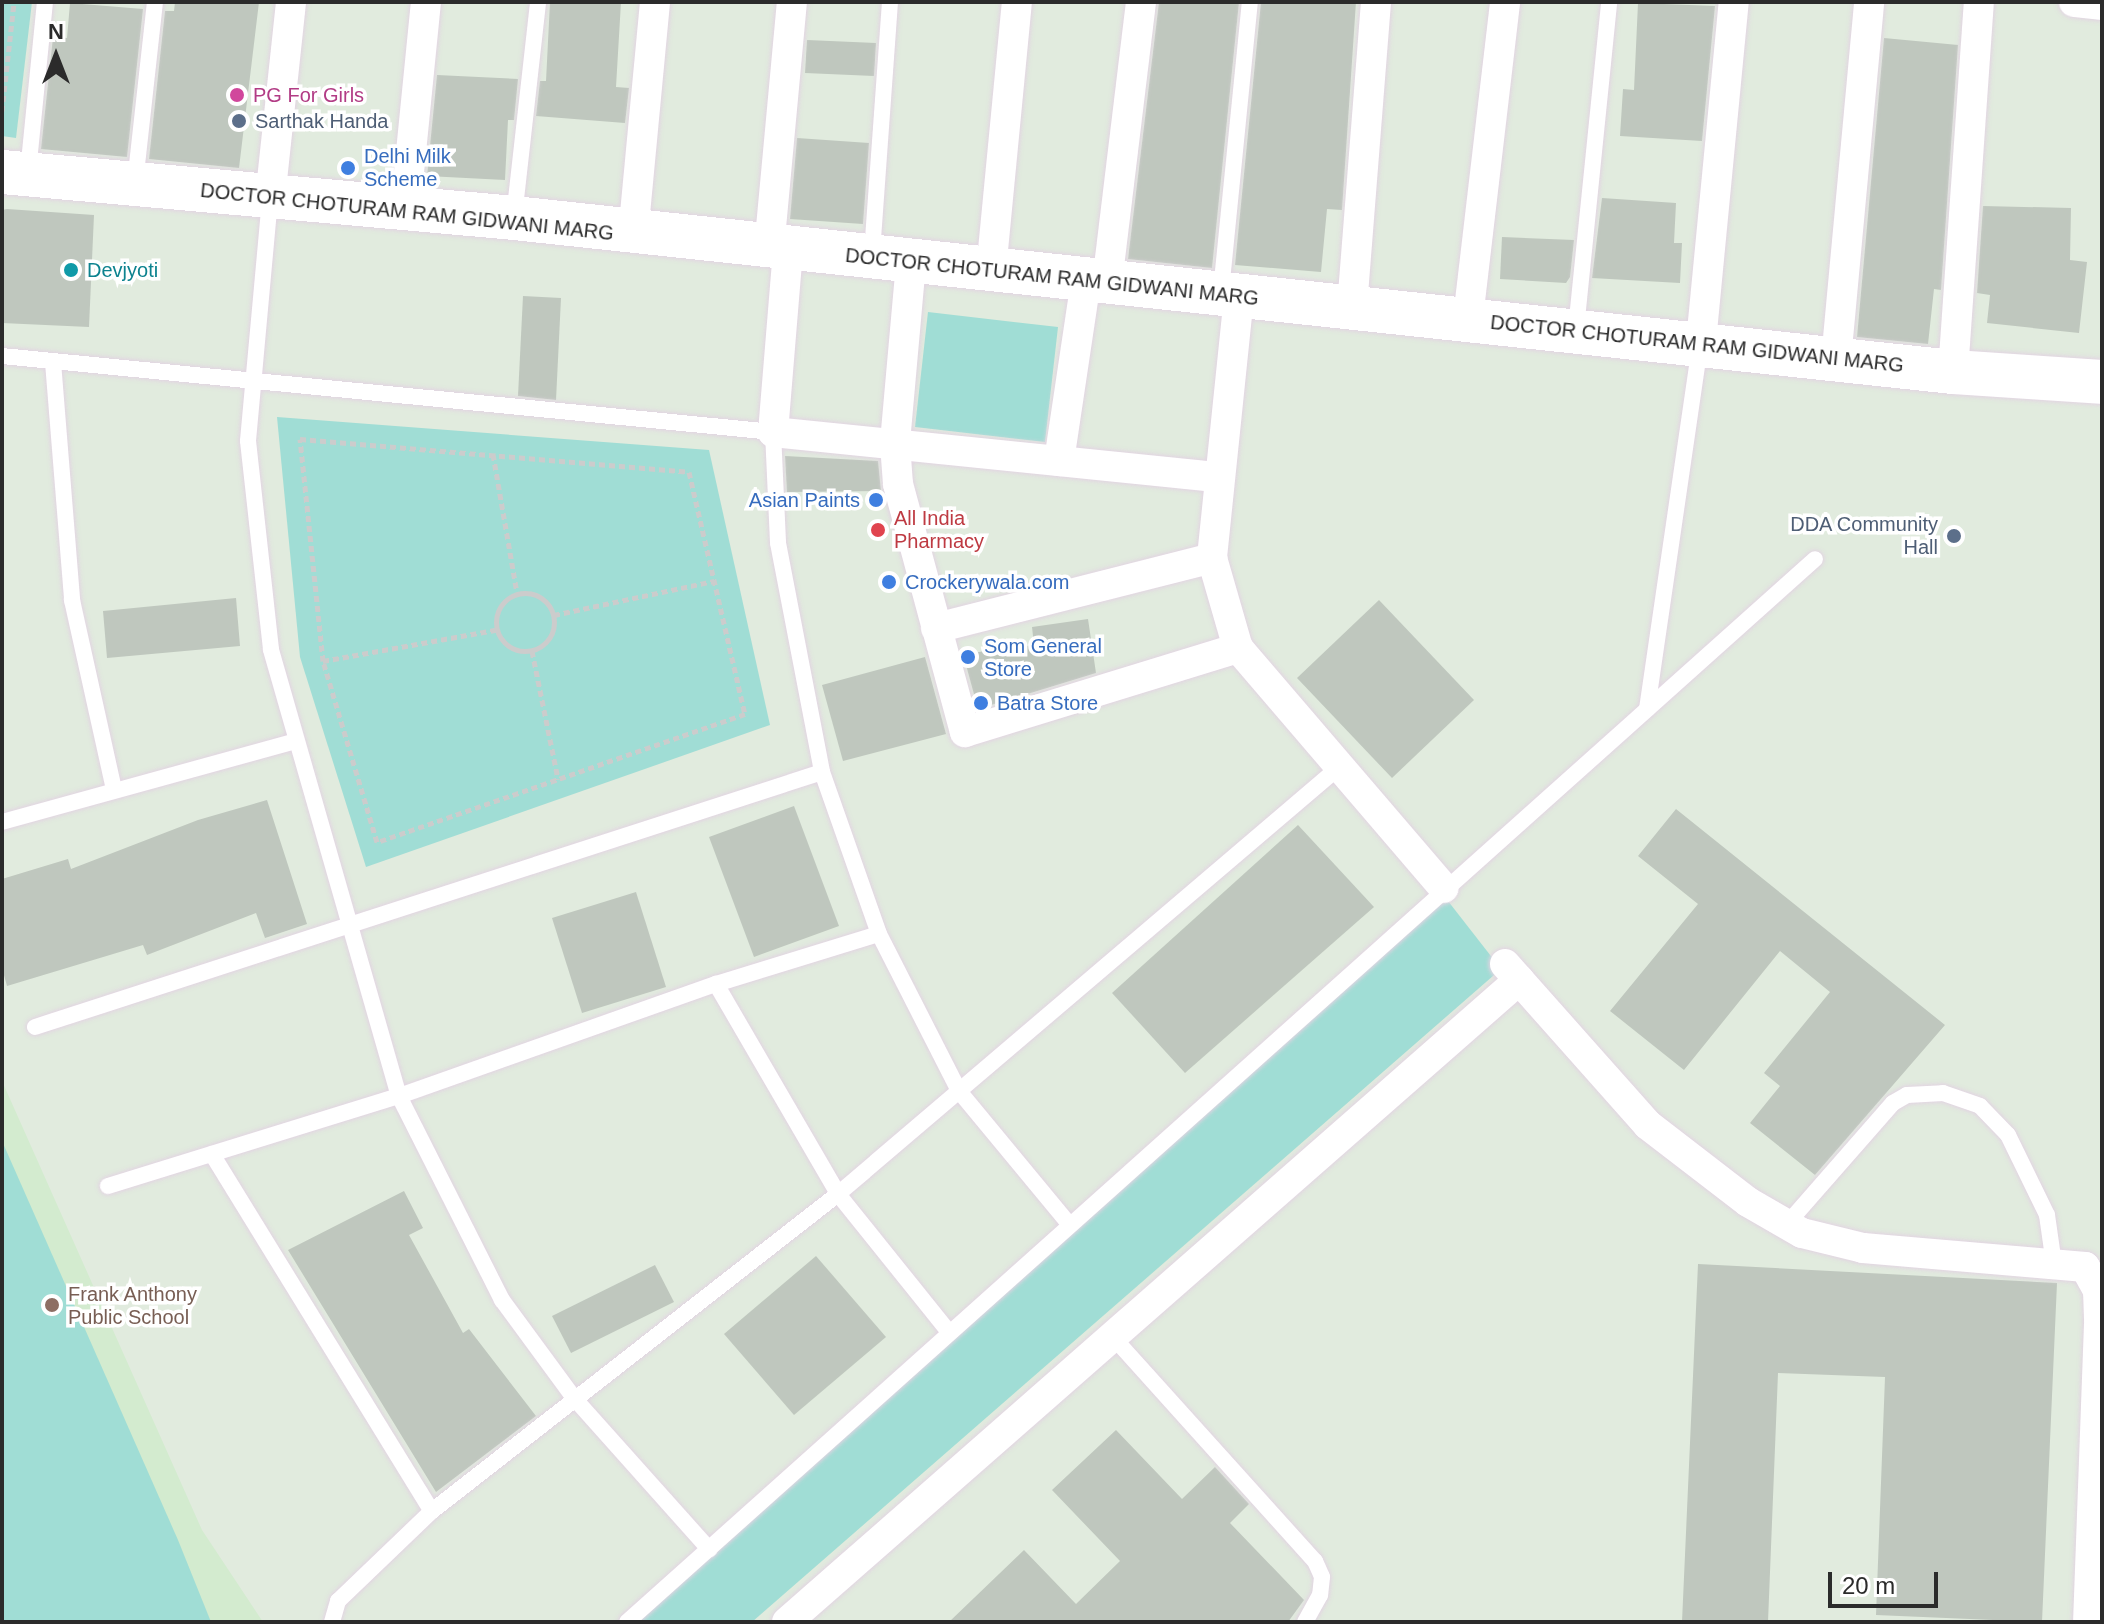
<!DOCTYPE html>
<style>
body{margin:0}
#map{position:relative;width:2104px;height:1624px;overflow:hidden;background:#e1ebde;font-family:Helvetica,sans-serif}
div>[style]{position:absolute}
.education>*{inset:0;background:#d3ebcf}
.green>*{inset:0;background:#a0ddd5}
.building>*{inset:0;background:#bfc7be}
.path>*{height:5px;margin-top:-2.5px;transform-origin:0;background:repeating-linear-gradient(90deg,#ccc 0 6px,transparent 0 10px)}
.path>.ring{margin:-2.5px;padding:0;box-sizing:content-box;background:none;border:5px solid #ccc;border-radius:50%}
.roads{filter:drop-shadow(0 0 2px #e2d4e2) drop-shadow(0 0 2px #e2d4e2)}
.lane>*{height:16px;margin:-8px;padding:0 8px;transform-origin:8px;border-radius:8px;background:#fff}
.street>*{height:30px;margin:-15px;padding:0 15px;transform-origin:15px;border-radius:15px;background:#fff}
.secondary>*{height:44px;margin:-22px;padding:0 22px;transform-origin:22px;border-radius:22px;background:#fff}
.dots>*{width:22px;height:22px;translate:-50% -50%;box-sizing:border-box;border:4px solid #fff;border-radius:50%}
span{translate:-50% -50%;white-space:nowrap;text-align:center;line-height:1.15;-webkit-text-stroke:7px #fff;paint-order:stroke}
.hotel-label{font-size:20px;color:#b23c85}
.left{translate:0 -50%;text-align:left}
.service-label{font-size:20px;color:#4e5e75}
.right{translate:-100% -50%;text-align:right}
.shop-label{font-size:20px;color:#366cbe}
.street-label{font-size:20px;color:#2b2b2b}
.culture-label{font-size:20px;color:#0d838f}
.health-label{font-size:20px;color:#be3a42}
.education-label{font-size:20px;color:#785e54}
.frame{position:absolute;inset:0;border:4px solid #2b2b2b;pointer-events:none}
.north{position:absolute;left:16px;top:16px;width:80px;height:80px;-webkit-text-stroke:6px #fff;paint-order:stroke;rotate:0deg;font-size:22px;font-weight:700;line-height:32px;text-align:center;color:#2b2b2b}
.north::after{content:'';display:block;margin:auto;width:28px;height:36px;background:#2b2b2b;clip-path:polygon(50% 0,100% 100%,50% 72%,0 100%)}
.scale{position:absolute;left:1828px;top:1572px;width:110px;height:36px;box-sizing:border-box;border:4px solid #2b2b2b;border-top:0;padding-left:10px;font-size:24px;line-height:28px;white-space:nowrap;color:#2b2b2b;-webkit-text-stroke:6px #fff;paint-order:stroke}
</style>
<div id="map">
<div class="education">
<i style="clip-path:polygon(2px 1081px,202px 1530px,263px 1622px,2px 1622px)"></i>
</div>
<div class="green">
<i style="clip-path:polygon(2px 2px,32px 2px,16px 138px,2px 136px)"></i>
<i style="clip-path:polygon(928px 312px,1058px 327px,1045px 442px,915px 427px)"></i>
<i style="clip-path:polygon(277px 417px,709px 450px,770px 725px,366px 867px,300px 657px)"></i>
<i style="clip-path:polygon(1441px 892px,1501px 969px,752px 1622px,636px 1622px)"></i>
<i style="clip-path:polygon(2px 1141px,178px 1540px,211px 1622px,2px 1622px)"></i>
</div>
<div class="building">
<i style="clip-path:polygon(175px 2px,259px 2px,239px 168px,149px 159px,165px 11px,174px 11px)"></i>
<i style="clip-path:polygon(550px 2px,621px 2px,616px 87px,629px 88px,625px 123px,536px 116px,540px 81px,546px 81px)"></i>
<i style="clip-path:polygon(1159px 2px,1239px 2px,1212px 268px,1128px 259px)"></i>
<i style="clip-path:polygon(1261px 2px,1356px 2px,1342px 210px,1327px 209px,1321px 272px,1235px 265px)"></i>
<i style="clip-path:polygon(70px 3px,143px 9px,127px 157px,41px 149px,53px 37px,67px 38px)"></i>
<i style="clip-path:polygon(1638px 3px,1715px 6px,1702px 141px,1620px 136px,1623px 89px,1634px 90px)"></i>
<i style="clip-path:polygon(1884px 38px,1958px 45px,1941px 290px,1934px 289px,1928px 344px,1857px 337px)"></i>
<i style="clip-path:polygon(807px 40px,876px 43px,874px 76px,805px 73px)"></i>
<i style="clip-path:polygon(437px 75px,518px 79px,514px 120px,508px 120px,505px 180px,427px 176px)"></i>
<i style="clip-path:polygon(797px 138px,869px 143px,863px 224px,790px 219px)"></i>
<i style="clip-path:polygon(1602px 198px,1676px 203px,1674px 243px,1682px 243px,1680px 283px,1592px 278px)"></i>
<i style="clip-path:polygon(1983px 206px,2071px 208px,2070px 260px,2087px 262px,2079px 333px,1987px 323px,1990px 295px,1977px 293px)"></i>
<i style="clip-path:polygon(7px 209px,94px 215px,89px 327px,2px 323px,2px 210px)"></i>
<i style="clip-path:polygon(1502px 237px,1574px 240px,1570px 277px,1566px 283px,1500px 279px)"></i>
<i style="clip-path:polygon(523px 296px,561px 298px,556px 400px,518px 396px)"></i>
<i style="clip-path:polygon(785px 456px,878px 461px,881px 491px,787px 492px)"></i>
<i style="clip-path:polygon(236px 598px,240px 646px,107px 658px,103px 611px)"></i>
<i style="clip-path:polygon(1379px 600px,1474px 700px,1392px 778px,1297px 678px)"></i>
<i style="clip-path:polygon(1088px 619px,1096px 673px,978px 709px,963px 654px,1034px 645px,1032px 627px)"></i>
<i style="clip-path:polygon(925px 657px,946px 734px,843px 761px,822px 685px)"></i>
<i style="clip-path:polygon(267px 800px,307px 924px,265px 938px,256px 913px,147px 955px,143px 945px,7px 986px,2px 968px,2px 879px,68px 859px,71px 869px,198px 820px)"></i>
<i style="clip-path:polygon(794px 806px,839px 926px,754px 957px,709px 837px)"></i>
<i style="clip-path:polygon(1676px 809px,1945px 1025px,1815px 1175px,1750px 1123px,1780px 1086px,1764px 1073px,1830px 992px,1780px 951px,1684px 1070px,1610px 1011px,1698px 904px,1638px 856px)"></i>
<i style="clip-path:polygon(1298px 825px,1374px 907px,1185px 1073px,1112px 993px)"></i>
<i style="clip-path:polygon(636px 892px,666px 987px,582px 1013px,552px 918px)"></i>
<i style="clip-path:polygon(404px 1191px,423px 1228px,409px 1235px,463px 1333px,469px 1329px,536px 1416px,436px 1492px,288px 1250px)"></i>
<i style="clip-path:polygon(816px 1256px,886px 1337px,794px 1415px,724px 1334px)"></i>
<i style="clip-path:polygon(1698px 1264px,2057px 1283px,2042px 1622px,1876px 1615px,1885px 1377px,1778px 1373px,1768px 1622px,1682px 1622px)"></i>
<i style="clip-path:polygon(655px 1265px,674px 1302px,571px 1353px,552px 1316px)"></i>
<i style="clip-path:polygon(1116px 1430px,1182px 1499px,1215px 1467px,1249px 1504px,1230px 1523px,1304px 1600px,1288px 1622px,949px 1622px,1024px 1550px,1076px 1604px,1120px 1561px,1052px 1490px)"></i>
</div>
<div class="path">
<i style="left:2px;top:111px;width:110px;rotate:-83.7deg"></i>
<i style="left:300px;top:439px;width:390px;rotate:4.8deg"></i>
<i style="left:689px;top:472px;width:248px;rotate:77deg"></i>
<i style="left:745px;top:714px;width:390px;rotate:160.8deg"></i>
<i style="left:377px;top:842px;width:189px;rotate:-106.6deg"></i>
<i style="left:323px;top:661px;width:223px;rotate:-95.9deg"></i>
<i style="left:493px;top:454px;width:141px;rotate:80.2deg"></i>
<i class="ring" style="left:496px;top:593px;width:53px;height:53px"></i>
<i style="left:554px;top:615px;width:164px;rotate:-12deg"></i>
<i style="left:532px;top:651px;width:131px;rotate:78.5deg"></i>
<i style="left:323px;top:661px;width:176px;rotate:-10.2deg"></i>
</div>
<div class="roads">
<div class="lane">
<i style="left:28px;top:172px;width:171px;rotate:-84.3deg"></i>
<i style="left:135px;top:183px;width:182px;rotate:-83.7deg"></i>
<i style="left:270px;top:199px;width:243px;rotate:95.2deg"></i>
<i style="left:248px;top:441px;width:210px;rotate:83.7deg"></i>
<i style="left:271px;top:650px;width:464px;rotate:74deg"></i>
<i style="left:399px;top:1096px;width:229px;rotate:63.2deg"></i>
<i style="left:502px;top:1300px;width:122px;rotate:53.7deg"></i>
<i style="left:574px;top:1398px;width:203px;rotate:48.2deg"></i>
<i style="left:514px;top:217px;width:216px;rotate:-83.6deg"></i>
<i style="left:872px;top:253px;width:252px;rotate:-85.9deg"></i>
<i style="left:1221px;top:291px;width:290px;rotate:-84.3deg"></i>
<i style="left:1576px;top:329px;width:329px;rotate:-84.2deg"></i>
<i style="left:2px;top:356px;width:775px;rotate:5.63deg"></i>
<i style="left:773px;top:432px;width:111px;rotate:87.4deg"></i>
<i style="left:778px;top:543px;width:233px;rotate:79.1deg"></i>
<i style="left:53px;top:362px;width:239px;rotate:85.4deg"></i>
<i style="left:72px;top:600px;width:194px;rotate:77.5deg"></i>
<i style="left:1647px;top:709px;width:367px;rotate:-81.7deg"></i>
<i style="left:2px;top:822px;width:305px;rotate:-15.4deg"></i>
<i style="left:716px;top:984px;width:243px;rotate:59.8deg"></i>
<i style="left:838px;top:1194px;width:177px;rotate:51.2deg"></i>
<i style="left:35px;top:1027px;width:827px;rotate:-17.95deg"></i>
<i style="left:822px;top:772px;width:172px;rotate:70.6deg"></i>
<i style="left:212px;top:1154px;width:419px;rotate:58.4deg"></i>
<i style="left:108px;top:1186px;width:305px;rotate:-17.2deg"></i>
<i style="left:399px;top:1096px;width:336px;rotate:-19.5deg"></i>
<i style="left:716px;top:984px;width:170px;rotate:-17.1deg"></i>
<i style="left:879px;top:934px;width:176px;rotate:63deg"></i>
<i style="left:959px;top:1091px;width:174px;rotate:50.4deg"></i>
<i style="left:1787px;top:1224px;width:161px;rotate:-48.8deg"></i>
<i style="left:1893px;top:1103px;width:16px;rotate:-30deg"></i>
<i style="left:1907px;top:1095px;width:36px;rotate:-3deg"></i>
<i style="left:1943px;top:1093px;width:39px;rotate:19deg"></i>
<i style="left:1980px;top:1106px;width:40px;rotate:46deg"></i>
<i style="left:2008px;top:1135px;width:89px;rotate:64deg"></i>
<i style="left:2047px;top:1215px;width:49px;rotate:81.9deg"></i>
<i style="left:1113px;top:1337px;width:302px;rotate:48deg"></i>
<i style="left:1315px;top:1561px;width:17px;rotate:66deg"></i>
<i style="left:1322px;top:1577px;width:18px;rotate:96deg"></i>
<i style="left:1320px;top:1595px;width:31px;rotate:119deg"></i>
<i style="left:332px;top:1622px;width:22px;rotate:-74deg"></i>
<i style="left:338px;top:1601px;width:130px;rotate:-43.8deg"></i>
<i style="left:432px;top:1511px;width:515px;rotate:-37.98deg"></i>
<i style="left:838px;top:1194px;width:657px;rotate:-40.43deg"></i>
<i style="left:627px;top:1622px;width:1594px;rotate:-41.82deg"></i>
</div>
<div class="street">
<i style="left:2074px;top:2px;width:28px;rotate:6deg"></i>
<i style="left:270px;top:199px;width:198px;rotate:-83.9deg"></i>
<i style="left:405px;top:212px;width:211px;rotate:-84.3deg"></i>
<i style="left:633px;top:235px;width:234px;rotate:-84.6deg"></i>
<i style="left:769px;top:249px;width:248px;rotate:-84.7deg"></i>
<i style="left:788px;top:250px;width:183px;rotate:94.7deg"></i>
<i style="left:773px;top:432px;width:445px;rotate:5.8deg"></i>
<i style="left:911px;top:263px;width:182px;rotate:95.1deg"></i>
<i style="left:895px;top:444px;width:40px;rotate:85.7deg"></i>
<i style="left:898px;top:484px;width:257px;rotate:74.9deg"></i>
<i style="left:965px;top:732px;width:286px;rotate:-17.1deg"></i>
<i style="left:991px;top:271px;width:270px;rotate:-84.5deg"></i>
<i style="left:1107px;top:283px;width:283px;rotate:-83.1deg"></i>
<i style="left:1239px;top:296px;width:263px;rotate:95.9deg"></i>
<i style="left:1212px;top:558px;width:94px;rotate:73.9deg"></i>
<i style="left:1238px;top:648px;width:316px;rotate:49.4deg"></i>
<i style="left:1352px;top:307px;width:306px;rotate:-85.5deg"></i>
<i style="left:1468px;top:318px;width:318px;rotate:-83.3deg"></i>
<i style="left:1701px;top:342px;width:342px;rotate:-84.5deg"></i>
<i style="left:1836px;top:360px;width:360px;rotate:-84.7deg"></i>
<i style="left:1953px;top:372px;width:371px;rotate:-86deg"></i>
<i style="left:1059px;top:461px;width:183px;rotate:-81.5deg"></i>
<i style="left:936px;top:628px;width:285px;rotate:-14.2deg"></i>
<i style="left:1505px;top:964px;width:215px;rotate:48.4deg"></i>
<i style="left:1648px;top:1125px;width:126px;rotate:37.6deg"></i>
<i style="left:1748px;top:1202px;width:62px;rotate:29.9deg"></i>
<i style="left:1802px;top:1233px;width:63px;rotate:13.8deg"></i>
<i style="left:1863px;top:1248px;width:223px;rotate:4.9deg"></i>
<i style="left:2085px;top:1267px;width:26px;rotate:61deg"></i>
<i style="left:2098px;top:1290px;width:34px;rotate:88deg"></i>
<i style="left:2099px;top:1324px;width:298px;rotate:92.1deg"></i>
<i style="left:787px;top:1622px;width:974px;rotate:-41.25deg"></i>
</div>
<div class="secondary">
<i style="left:2px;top:172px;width:514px;rotate:5.13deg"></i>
<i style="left:514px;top:218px;width:1447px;rotate:6.11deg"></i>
<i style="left:1953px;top:372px;width:149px;rotate:3.8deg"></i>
</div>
</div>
<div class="dots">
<i style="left:237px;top:95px;background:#d1479c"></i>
<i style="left:239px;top:121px;background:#5c6f8a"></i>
<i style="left:348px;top:168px;background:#3f7fe0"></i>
<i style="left:71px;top:270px;background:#0f9aa8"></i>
<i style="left:876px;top:500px;background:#3f7fe0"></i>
<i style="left:878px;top:530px;background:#e0444e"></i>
<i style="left:1954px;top:536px;background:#5c6f8a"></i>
<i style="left:889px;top:582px;background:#3f7fe0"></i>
<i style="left:968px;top:657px;background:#3f7fe0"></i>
<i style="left:981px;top:703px;background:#3f7fe0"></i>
<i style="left:52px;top:1305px;background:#8d6e63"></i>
</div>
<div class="hotel-label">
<span class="left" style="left:253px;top:95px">PG For Girls</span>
</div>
<div class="service-label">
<span class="left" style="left:255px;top:121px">Sarthak Handa</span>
<span class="right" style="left:1938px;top:536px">DDA Community<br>Hall</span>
</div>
<div class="shop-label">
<span class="left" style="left:364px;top:168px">Delhi Milk<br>Scheme</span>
<span class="right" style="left:860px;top:500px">Asian Paints</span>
<span class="left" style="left:905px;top:582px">Crockerywala.com</span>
<span class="left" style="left:984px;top:658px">Som General<br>Store</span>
<span class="left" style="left:997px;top:703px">Batra Store</span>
</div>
<div class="street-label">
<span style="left:407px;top:212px;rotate:6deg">DOCTOR CHOTURAM RAM GIDWANI MARG</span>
<span style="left:1052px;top:277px;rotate:6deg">DOCTOR CHOTURAM RAM GIDWANI MARG</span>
<span style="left:1697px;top:344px;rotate:6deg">DOCTOR CHOTURAM RAM GIDWANI MARG</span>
</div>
<div class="culture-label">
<span class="left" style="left:87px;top:270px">Devjyoti</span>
</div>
<div class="health-label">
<span class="left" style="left:894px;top:530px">All India<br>Pharmacy</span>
</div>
<div class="education-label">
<span class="left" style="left:68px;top:1306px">Frank Anthony<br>Public School</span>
</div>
<div class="frame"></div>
<div class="north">N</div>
<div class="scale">20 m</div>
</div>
